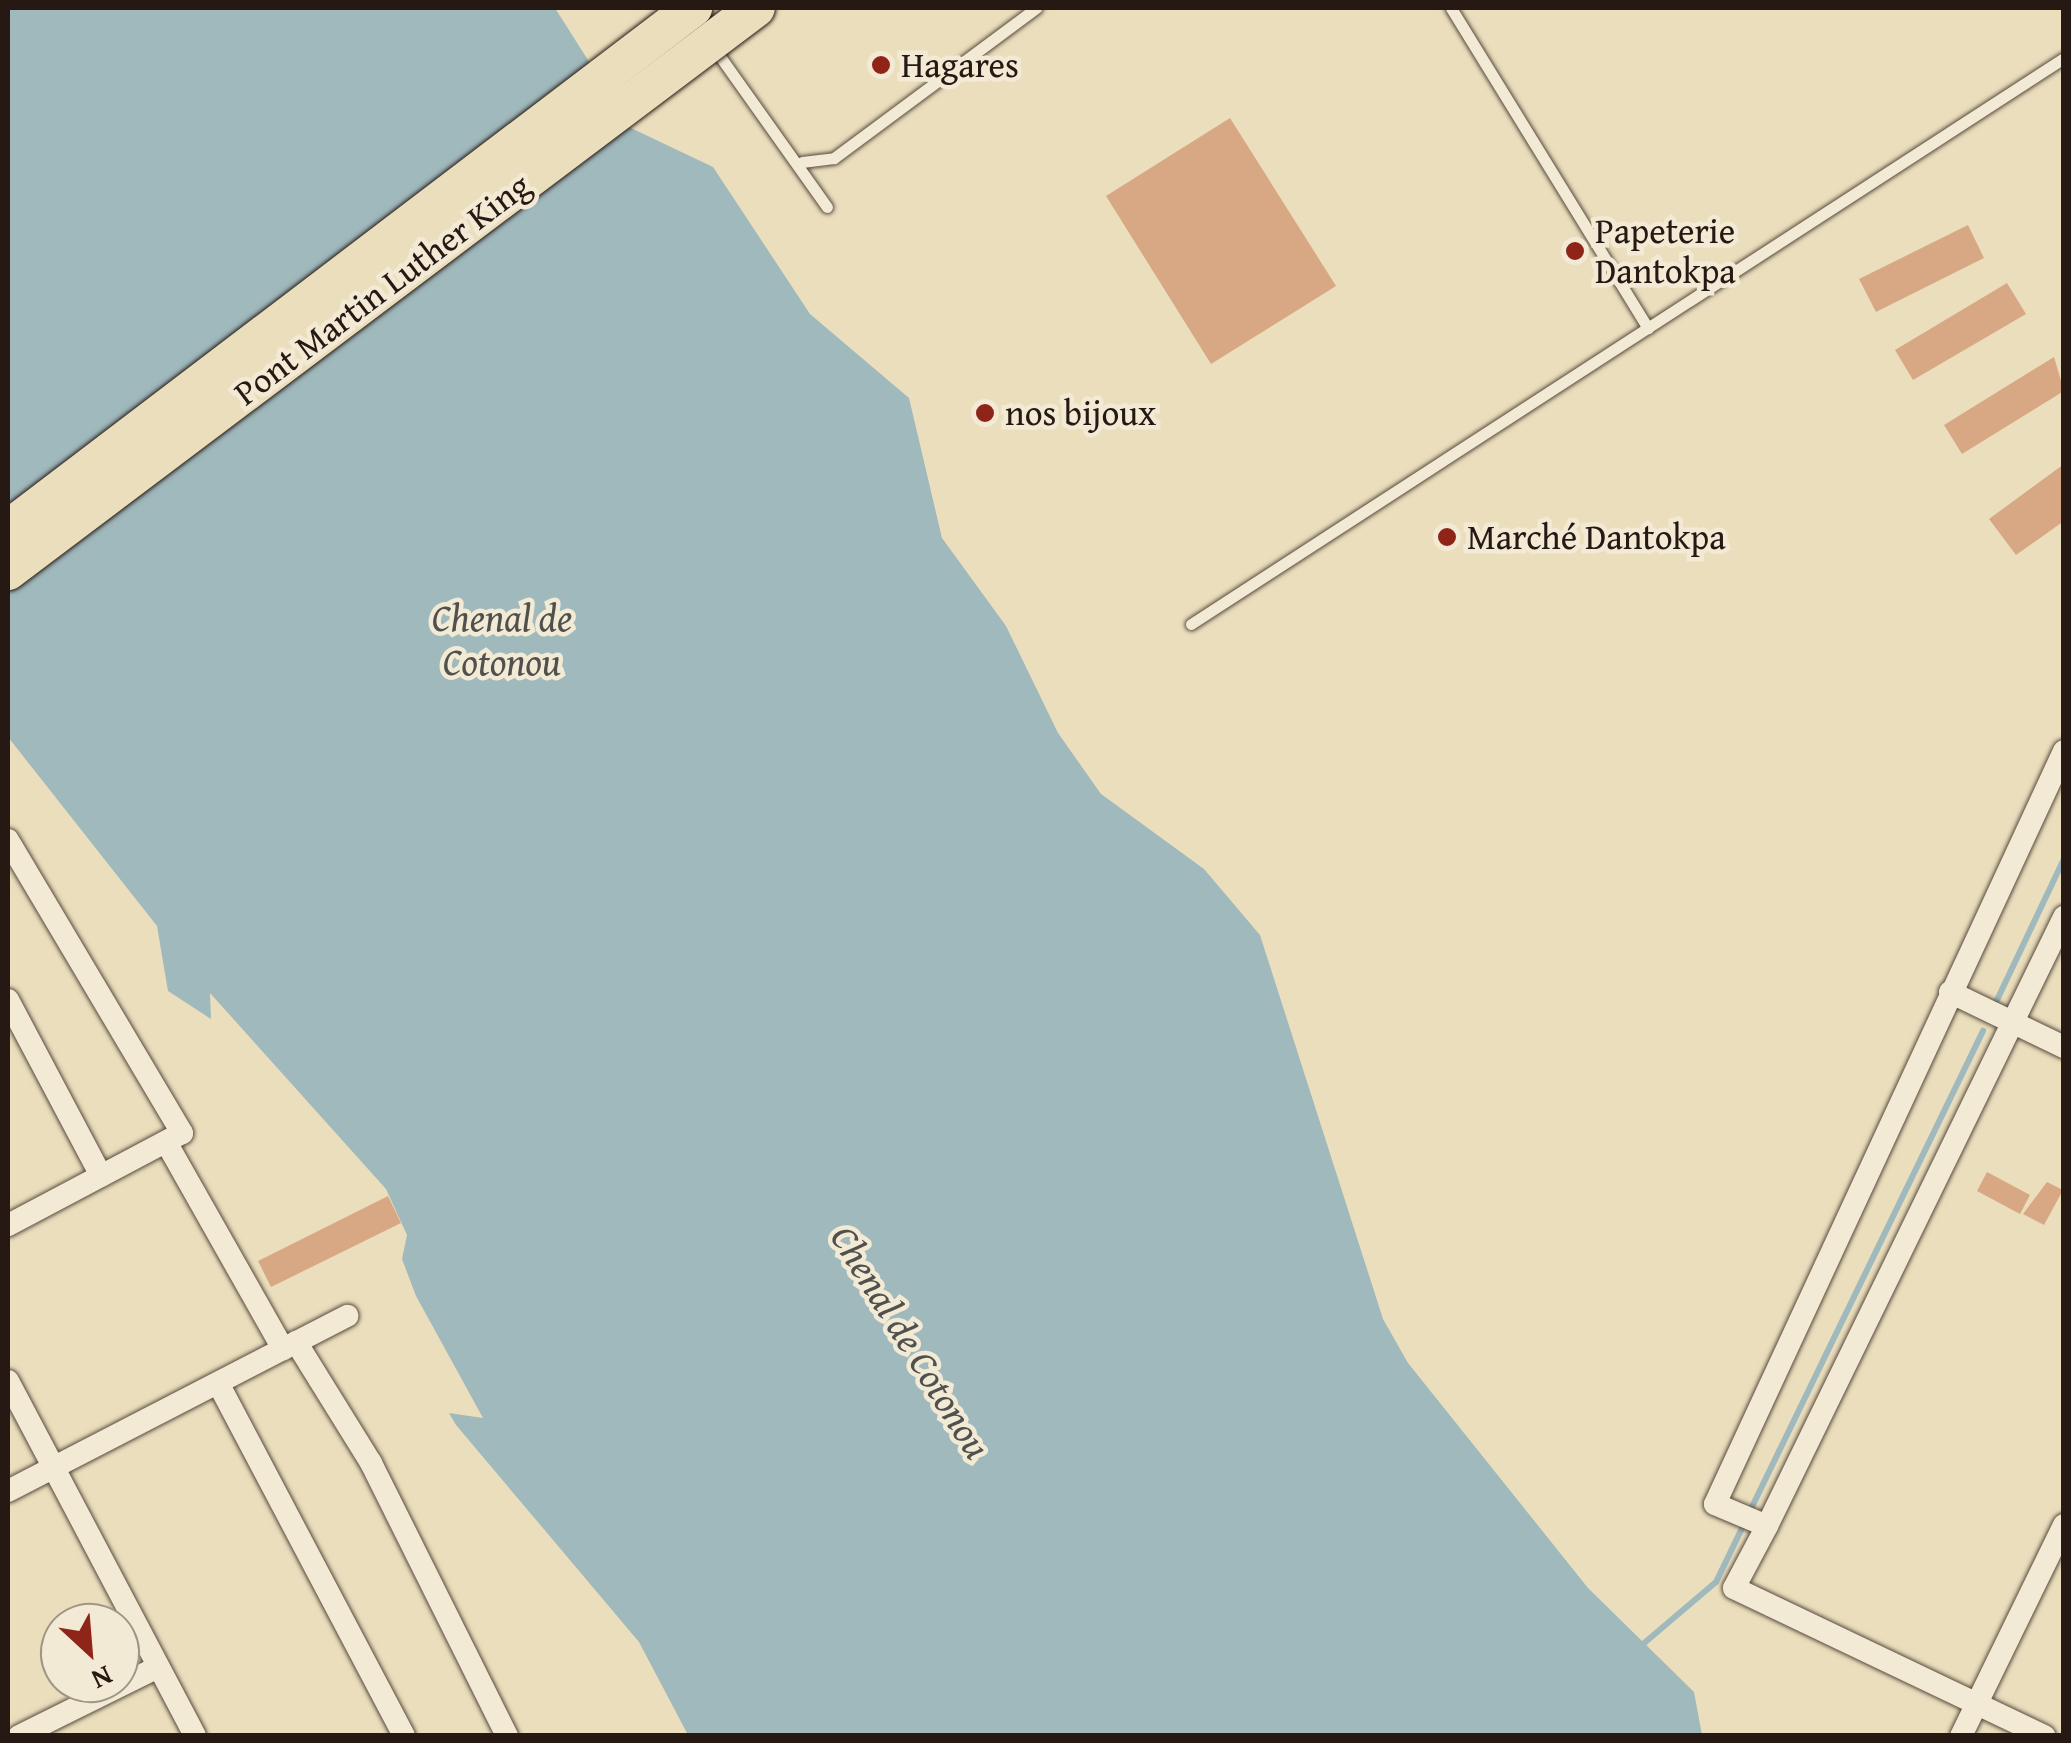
<!DOCTYPE html>
<meta charset="utf-8">
<style>
body{margin:0}
#map{position:relative;width:2071px;height:1743px;overflow:hidden;background:#ebdebd;font-family:"Gentium Book Plus",serif}
div>[style]{position:absolute}
.water>*{inset:0;background:#9fb9bd}
.stream>*{height:6px;margin:-3px;padding:0 3px;transform-origin:3px;border-radius:3px;background:#9fb9bd}
.building>*{inset:0;background:#d8a884}
.roads{filter:drop-shadow(0 0 2px #574a3d) drop-shadow(0 0 2px #574a3d)}
.lane>*{height:11px;margin:-5.5px;padding:0 5.5px;transform-origin:5.5px;border-radius:5.5px;background:#f2ead4}
.street>*{height:22px;margin:-11px;padding:0 11px;transform-origin:11px;border-radius:11px;background:#f2ead4}
.bridges{filter:drop-shadow(0 0 2px #261812) drop-shadow(0 0 2px #261812)}
.primary-bridge>*{height:38px;margin:-19px;padding:0 19px;transform-origin:19px;border-radius:19px;background:#ebdebd}
.dots>*{width:28px;height:28px;translate:-50% -50%;box-sizing:border-box;border:5px solid #f2ead4;border-radius:50%}
span{translate:-50% -50%;white-space:nowrap;text-align:center;line-height:1.15;-webkit-text-stroke:9px #f2ead4;paint-order:stroke}
.poi-label{font-size:35px;color:#261812}
.left{translate:0 -50%;text-align:left}
.street-label{font-size:35px;color:#261812}
.water-label{font-size:38px;color:#50504e;font-style:italic}
.frame{position:absolute;inset:0;border:10px solid #261812;pointer-events:none}
.north{position:absolute;left:40px;top:1603px;width:100px;height:100px;box-sizing:border-box;background:#f2ead4;border:2px solid #a09686;border-radius:50%;rotate:154deg;font-size:28px;font-weight:700;line-height:40px;text-align:center;color:#261812}
.north::after{content:'';display:block;margin:auto;width:35px;height:45px;background:#8f2418;clip-path:polygon(50% 0,100% 100%,50% 72%,0 100%)}
</style>
<div id="map">
<div class="water">
<i style="clip-path:polygon(8px 8px,555px 8px,631px 128px,713px 167px,810px 314px,909px 398px,942px 538px,1006px 626px,1058px 733px,1101px 794px,1204px 869px,1260px 935px,1383px 1319px,1408px 1363px,1588px 1588px,1694px 1692px,1702px 1735px,688px 1735px,639px 1642px,456px 1425px,449px 1413px,483px 1418px,416px 1296px,402px 1259px,407px 1235px,386px 1189px,210px 993px,211px 1019px,168px 991px,157px 926px,8px 737px)"></i>
</div>
<div class="stream">
<i style="left:1997px;top:1000px;width:156px;rotate:-64.6deg"></i>
<i style="left:1750px;top:1511px;width:534px;rotate:-64.11deg"></i>
<i style="left:1636px;top:1650px;width:105px;rotate:-40.4deg"></i>
<i style="left:1716px;top:1582px;width:67px;rotate:-64.2deg"></i>
</div>
<div class="building">
<i style="clip-path:polygon(1230px 118px,1336px 286px,1211px 364px,1106px 196px)"></i>
<i style="clip-path:polygon(1968px 225px,1984px 258px,1876px 312px,1859px 279px)"></i>
<i style="clip-path:polygon(2007px 283px,2026px 314px,1913px 380px,1895px 350px)"></i>
<i style="clip-path:polygon(2054px 357px,2064px 391px,1962px 454px,1944px 425px)"></i>
<i style="clip-path:polygon(2064px 464px,2064px 521px,2016px 555px,1989px 519px)"></i>
<i style="clip-path:polygon(1987px 1172px,2030px 1195px,2020px 1214px,1977px 1191px)"></i>
<i style="clip-path:polygon(2047px 1182px,2063px 1190px,2044px 1225px,2023px 1214px)"></i>
<i style="clip-path:polygon(388px 1196px,401px 1223px,271px 1287px,258px 1261px)"></i>
</div>
<div class="roads">
<div class="lane">
<i style="left:1451px;top:8px;width:376px;rotate:58.4deg"></i>
<i style="left:714px;top:48px;width:195px;rotate:54.6deg"></i>
<i style="left:802px;top:162px;width:32px;rotate:-7deg"></i>
<i style="left:834px;top:158px;width:252px;rotate:-36.6deg"></i>
<i style="left:1191px;top:624px;width:1040px;rotate:-32.96deg"></i>
</div>
<div class="street">
<i style="left:2064px;top:751px;width:830px;rotate:114.87deg"></i>
<i style="left:1715px;top:1504px;width:56px;rotate:22.9deg"></i>
<i style="left:1767px;top:1526px;width:678px;rotate:-64deg"></i>
<i style="left:8px;top:840px;width:341px;rotate:59.3deg"></i>
<i style="left:182px;top:1133px;width:197px;rotate:152.1deg"></i>
<i style="left:1950px;top:992px;width:127px;rotate:25.8deg"></i>
<i style="left:8px;top:1000px;width:199px;rotate:62.1deg"></i>
<i style="left:166px;top:1142px;width:238px;rotate:60.5deg"></i>
<i style="left:296px;top:1342px;width:142px;rotate:58.2deg"></i>
<i style="left:371px;top:1463px;width:305px;rotate:63.5deg"></i>
<i style="left:8px;top:1381px;width:401px;rotate:62.2deg"></i>
<i style="left:218px;top:1383px;width:399px;rotate:62.2deg"></i>
<i style="left:8px;top:1491px;width:382px;rotate:-27.3deg"></i>
<i style="left:1767px;top:1526px;width:70px;rotate:118deg"></i>
<i style="left:1734px;top:1588px;width:344px;rotate:25.5deg"></i>
<i style="left:19px;top:1736px;width:155px;rotate:-26.4deg"></i>
<i style="left:1961px;top:1736px;width:235px;rotate:-64deg"></i>
</div>
</div>
<div class="bridges">
<div class="primary-bridge">
<i style="left:8px;top:529px;width:861px;rotate:-37.26deg"></i>
<i style="left:8px;top:571px;width:936px;rotate:-36.97deg"></i>
</div>
</div>
<div class="dots">
<i style="left:881px;top:65px;background:#8f2418"></i>
<i style="left:1575px;top:251px;background:#8f2418"></i>
<i style="left:985px;top:413px;background:#8f2418"></i>
<i style="left:1447px;top:537px;background:#8f2418"></i>
</div>
<div class="poi-label">
<span class="left" style="left:901px;top:65px">Hagares</span>
<span class="left" style="left:1595px;top:251px">Papeterie<br>Dantokpa</span>
<span class="left" style="left:1005px;top:413px">nos bijoux</span>
<span class="left" style="left:1467px;top:537px">Marché Dantokpa</span>
</div>
<div class="street-label">
<span style="left:382px;top:289px;rotate:-37deg">Pont Martin Luther King</span>
</div>
<div class="water-label">
<span style="left:502px;top:640px">Chenal de<br>Cotonou</span>
<span style="left:911px;top:1342px;rotate:58deg">Chenal de Cotonou</span>
</div>
<div class="frame"></div>
<div class="north">N</div>
</div>
